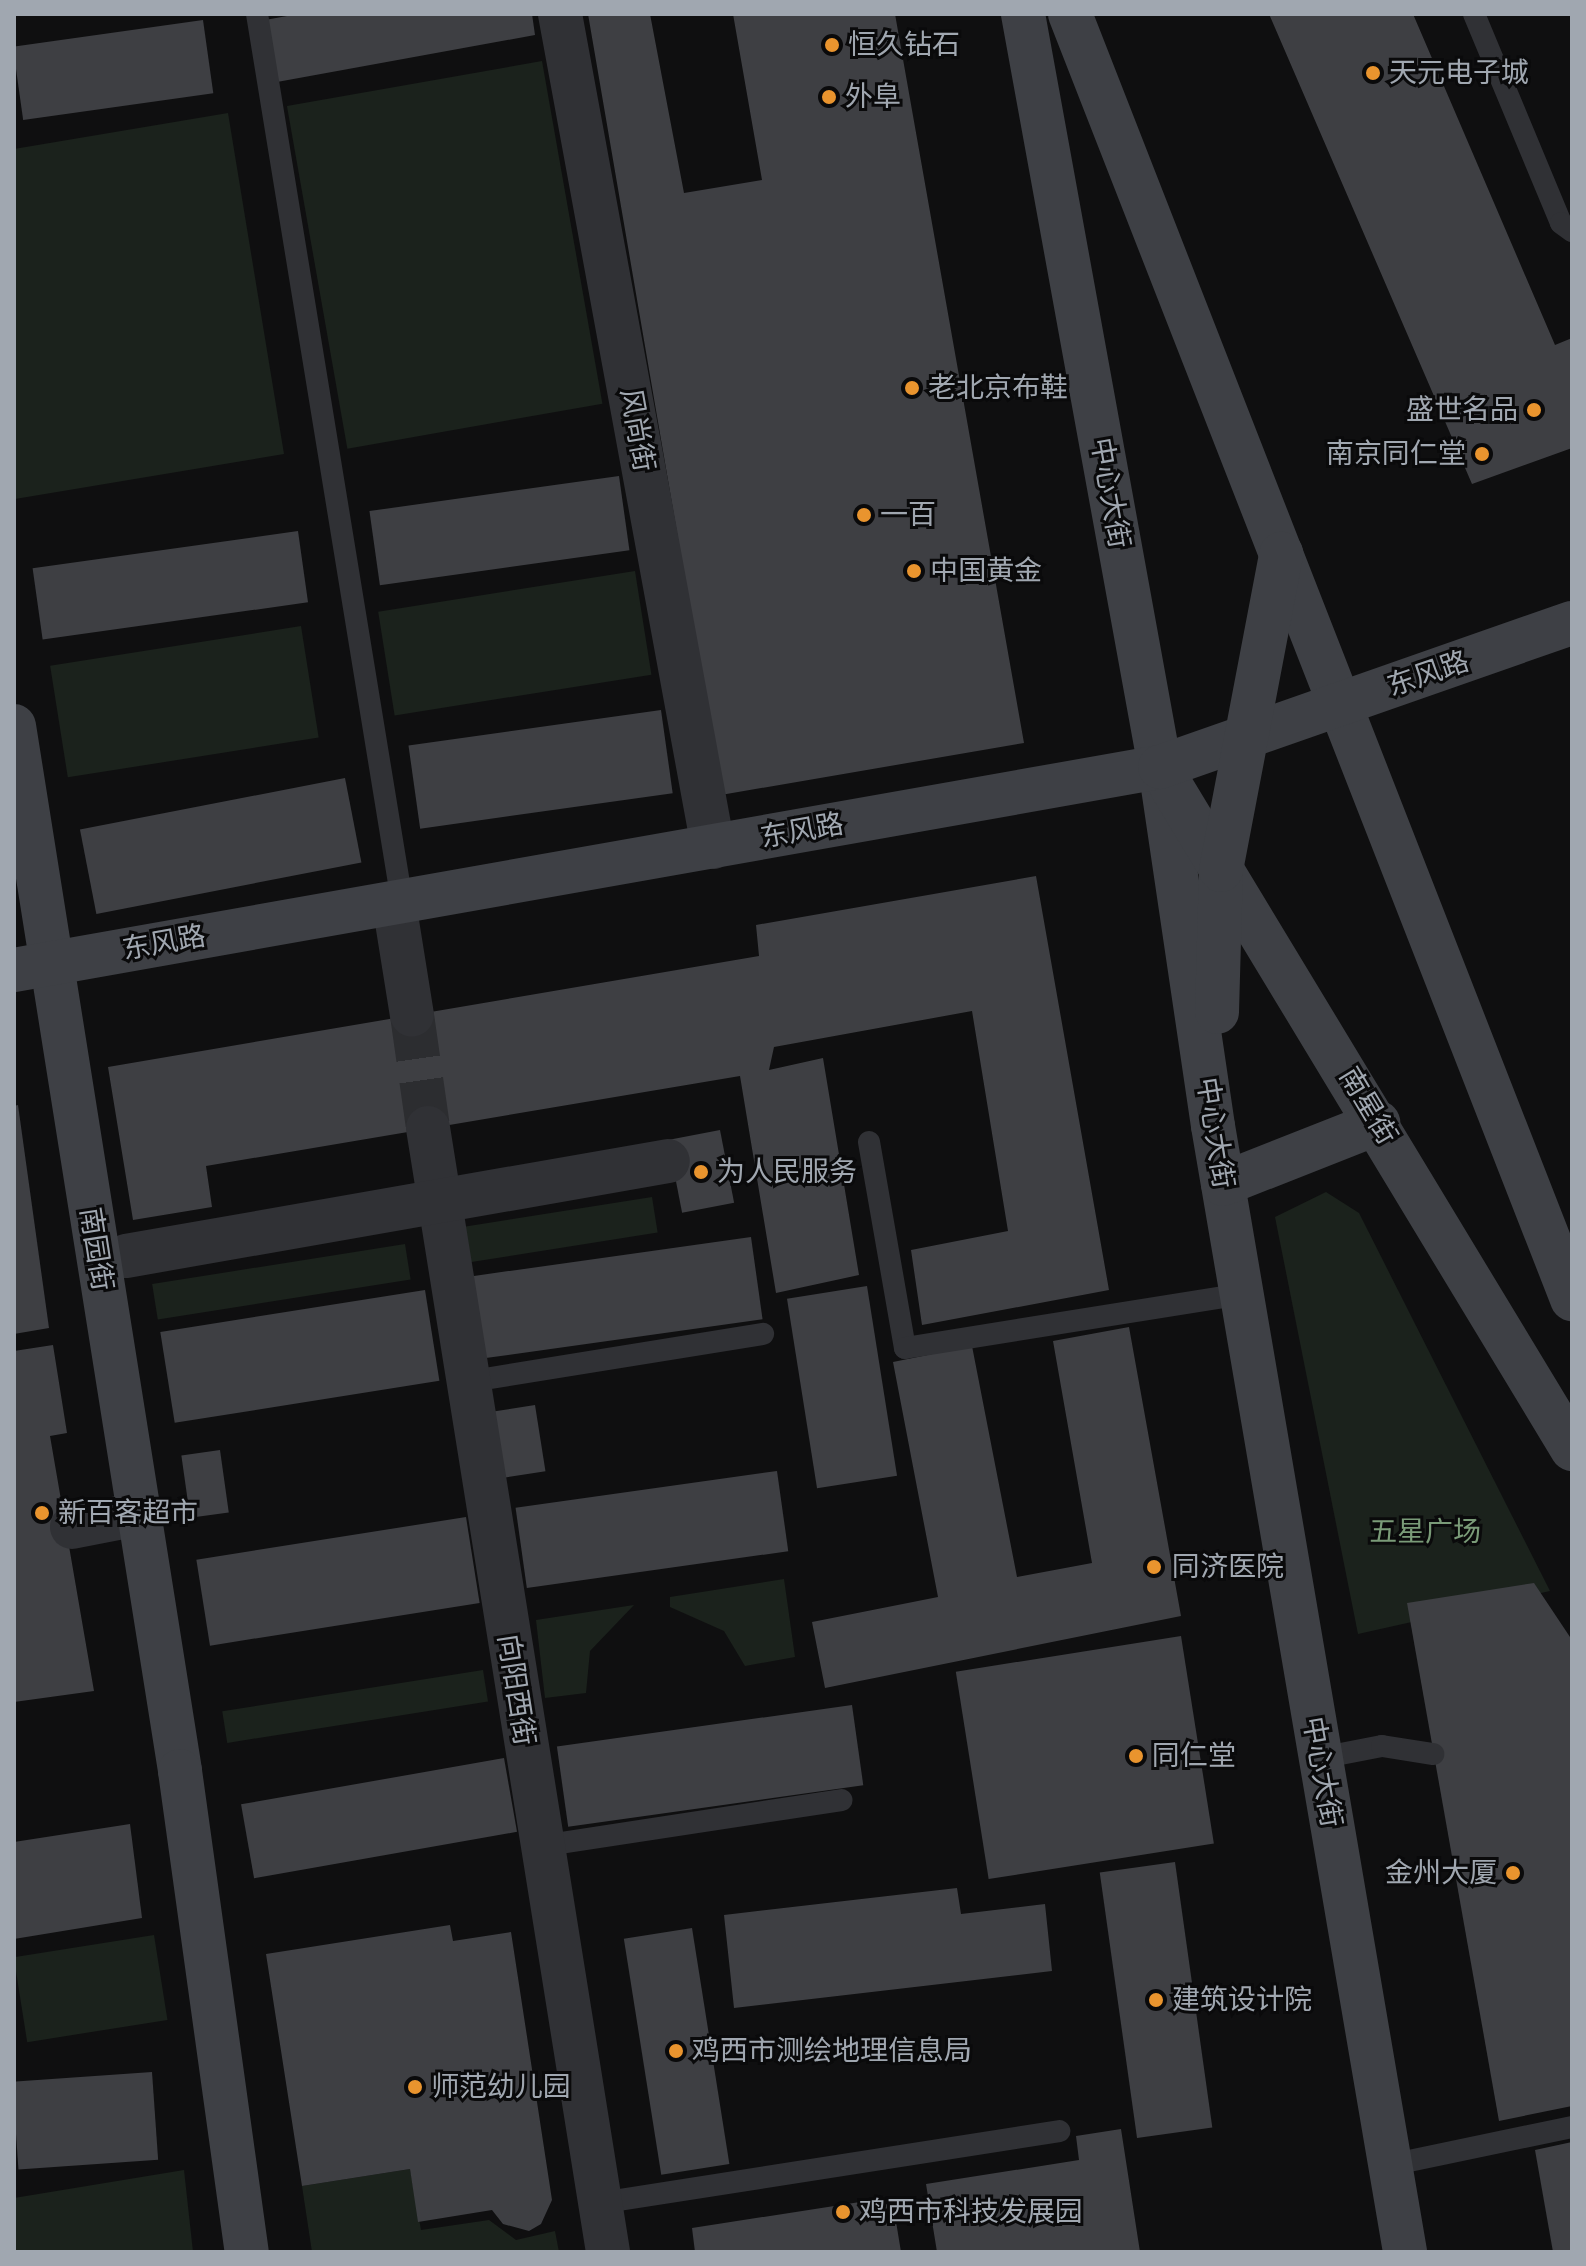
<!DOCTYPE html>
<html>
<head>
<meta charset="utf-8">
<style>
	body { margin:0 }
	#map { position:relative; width:1586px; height:2266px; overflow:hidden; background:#0f0f10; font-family:Raleway,"Noto Sans SC",sans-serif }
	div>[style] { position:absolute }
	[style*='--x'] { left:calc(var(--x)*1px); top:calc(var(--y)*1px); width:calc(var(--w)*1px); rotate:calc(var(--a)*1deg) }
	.green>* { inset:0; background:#1b221c; transform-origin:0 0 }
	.building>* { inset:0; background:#3e3f43; transform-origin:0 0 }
	.street-tunnel>* { height:44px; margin-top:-22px; transform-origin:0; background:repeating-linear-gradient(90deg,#2c2d30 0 44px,transparent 0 66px) }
	.lane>* { height:22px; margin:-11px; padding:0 11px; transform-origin:11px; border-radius:11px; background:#303135 }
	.street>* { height:44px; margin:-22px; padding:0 22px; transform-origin:22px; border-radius:22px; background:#303135 }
	.secondary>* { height:44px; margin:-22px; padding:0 22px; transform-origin:22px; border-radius:22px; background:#3e4045 }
	.dots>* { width:22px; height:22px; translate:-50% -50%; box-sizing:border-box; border:4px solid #0a0a0b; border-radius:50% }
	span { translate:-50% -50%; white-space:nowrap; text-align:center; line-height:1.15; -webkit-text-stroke:6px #0a0a0b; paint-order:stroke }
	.poi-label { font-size:28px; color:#a0a7b0 }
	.left { translate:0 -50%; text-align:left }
	.right { translate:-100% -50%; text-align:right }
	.street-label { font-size:28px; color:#a0a7b0 }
	.park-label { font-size:28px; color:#7a9b78 }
	.frame { position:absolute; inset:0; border:16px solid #a0a7b0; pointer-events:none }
</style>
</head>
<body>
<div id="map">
	<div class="green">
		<i style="left:542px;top:61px;width:348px;height:259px;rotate:80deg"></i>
		<i style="clip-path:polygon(228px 113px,284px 454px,15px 499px,14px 149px)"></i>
		<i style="left:635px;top:571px;width:105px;height:260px;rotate:81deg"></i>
		<i style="left:301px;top:626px;width:113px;height:254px;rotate:81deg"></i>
		<i style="clip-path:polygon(1326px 1192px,1359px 1213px,1550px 1591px,1358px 1634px,1275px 1217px)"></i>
		<i style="left:652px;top:1197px;width:36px;height:195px;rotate:81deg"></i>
		<i style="left:405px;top:1244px;width:36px;height:256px;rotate:81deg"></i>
		<i style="clip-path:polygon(784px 1579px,795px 1657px,745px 1666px,724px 1631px,670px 1607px,670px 1597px)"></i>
		<i style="clip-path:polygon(634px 1605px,590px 1651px,586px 1693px,545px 1698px,536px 1620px)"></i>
		<i style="left:483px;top:1670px;width:32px;height:264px;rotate:81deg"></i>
		<i style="left:154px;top:1935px;width:86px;height:142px;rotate:81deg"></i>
		<i style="clip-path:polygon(410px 2169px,421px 2230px,489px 2220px,516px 2240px,555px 2231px,559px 2252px,312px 2252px,302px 2186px)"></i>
		<i style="clip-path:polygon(184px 2170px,193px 2252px,14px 2252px,14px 2198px)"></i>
	</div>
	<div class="building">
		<i style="clip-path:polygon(298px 14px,532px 14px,535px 35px,277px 82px,265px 20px)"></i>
		<i style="clip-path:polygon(588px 14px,650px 14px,684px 193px,762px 180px,733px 14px,895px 14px,1024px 743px,715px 796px,703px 684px)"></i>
		<i style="clip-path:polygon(1269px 14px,1413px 14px,1555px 345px,1572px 338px,1572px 448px,1472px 484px)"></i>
		<i style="left:203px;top:20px;width:74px;height:192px;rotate:82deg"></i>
		<i style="left:619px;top:476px;width:75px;height:252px;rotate:82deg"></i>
		<i style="left:298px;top:531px;width:72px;height:268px;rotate:82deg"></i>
		<i style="left:661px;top:710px;width:84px;height:255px;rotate:82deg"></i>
		<i style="left:345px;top:778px;width:86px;height:270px;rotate:79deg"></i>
		<i style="clip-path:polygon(1036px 876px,1109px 1290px,922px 1325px,911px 1250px,1008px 1231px,972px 1011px,774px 1047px,769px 1070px,823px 1058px,859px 1275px,776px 1293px,740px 1076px,206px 1166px,212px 1207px,133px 1220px,108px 1067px,759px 956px,756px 925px)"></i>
		<i style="clip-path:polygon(18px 1105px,49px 1328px,14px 1334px,14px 1106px)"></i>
		<i style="left:720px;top:1130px;width:74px;height:53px;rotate:79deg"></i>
		<i style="left:751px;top:1237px;width:83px;height:285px;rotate:82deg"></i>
		<i style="left:867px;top:1286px;width:192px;height:81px;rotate:81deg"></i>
		<i style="left:425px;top:1290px;width:92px;height:268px;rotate:81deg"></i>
		<i style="clip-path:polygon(1129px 1327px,1181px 1616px,825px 1688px,812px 1622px,938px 1597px,893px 1362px,972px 1346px,1017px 1577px,1092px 1563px,1053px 1341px)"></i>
		<i style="clip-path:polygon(53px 1345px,67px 1433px,50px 1436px,94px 1691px,14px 1702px,14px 1351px)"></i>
		<i style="left:535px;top:1405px;width:67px;height:47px;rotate:81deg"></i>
		<i style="left:220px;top:1450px;width:63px;height:39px;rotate:82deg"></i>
		<i style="left:777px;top:1471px;width:81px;height:264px;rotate:82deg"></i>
		<i style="left:466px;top:1517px;width:87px;height:273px;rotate:81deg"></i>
		<i style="clip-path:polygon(1534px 1583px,1572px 1640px,1572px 2106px,1499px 2121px,1407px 1603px)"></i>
		<i style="left:1181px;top:1636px;width:210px;height:228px;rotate:81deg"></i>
		<i style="left:852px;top:1705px;width:81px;height:298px;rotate:82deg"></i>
		<i style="left:504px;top:1758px;width:75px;height:267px;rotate:80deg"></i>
		<i style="clip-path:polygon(130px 1824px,142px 1918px,14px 1939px,14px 1842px)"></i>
		<i style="left:1175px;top:1862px;width:268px;height:76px;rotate:82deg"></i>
		<i style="clip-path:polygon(957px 1888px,961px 1914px,1045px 1904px,1052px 1971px,734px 2008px,724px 1915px)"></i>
		<i style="clip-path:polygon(450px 1925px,453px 1941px,511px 1932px,552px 2200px,541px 2224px,529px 2231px,503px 2224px,492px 2210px,418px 2222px,410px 2169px,302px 2186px,266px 1954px)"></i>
		<i style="left:692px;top:1928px;width:239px;height:69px;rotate:81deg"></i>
		<i style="left:152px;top:2072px;width:88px;height:140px;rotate:86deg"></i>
		<i style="clip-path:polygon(1121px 2129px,1140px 2252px,937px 2252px,926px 2184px,1079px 2160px,1076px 2136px)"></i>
		<i style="clip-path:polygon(1572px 2142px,1572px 2252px,1553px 2252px,1535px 2150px)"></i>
		<i style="clip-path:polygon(892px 2197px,901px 2252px,695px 2252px,692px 2228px)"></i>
	</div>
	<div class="street-tunnel">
		<i style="--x:412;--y:1015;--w:114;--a:81.9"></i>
	</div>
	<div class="lane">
		<i style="--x:257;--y:14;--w:899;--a:80.72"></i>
		<i style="--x:1474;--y:14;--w:226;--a:67.4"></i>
		<i style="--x:1561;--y:223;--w:14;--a:36"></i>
		<i style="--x:869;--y:1142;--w:209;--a:80.1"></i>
		<i style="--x:905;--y:1348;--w:341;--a:-9.1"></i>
		<i style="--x:466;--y:1382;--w:301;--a:-9.2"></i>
		<i style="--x:1320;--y:1758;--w:63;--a:-11"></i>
		<i style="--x:1382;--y:1746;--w:52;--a:8.9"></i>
		<i style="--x:541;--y:1846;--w:304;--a:-8.7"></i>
		<i style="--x:1390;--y:2165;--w:186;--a:-11.8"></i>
		<i style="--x:600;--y:2203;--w:465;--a:-8.9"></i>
	</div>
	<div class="street">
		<i style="--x:560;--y:14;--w:847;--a:79.59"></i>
		<i style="--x:394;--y:903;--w:113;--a:80.9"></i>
		<i style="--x:428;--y:1128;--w:1138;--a:80.9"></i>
		<i style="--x:126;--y:1256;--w:550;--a:-9.94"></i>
		<i style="--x:72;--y:1527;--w:68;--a:-11"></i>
	</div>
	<div class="secondary">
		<i style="--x:1023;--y:14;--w:765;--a:79.69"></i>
		<i style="--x:1160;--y:767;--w:363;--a:81.6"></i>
		<i style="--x:1213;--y:1126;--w:1142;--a:80.32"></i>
		<i style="--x:1070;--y:14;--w:1380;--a:68.66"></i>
		<i style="--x:14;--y:726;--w:1058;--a:80.97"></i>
		<i style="--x:180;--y:1771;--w:486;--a:82.1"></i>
		<i style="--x:1171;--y:786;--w:775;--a:58.83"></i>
		<i style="--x:14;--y:970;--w:1164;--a:-10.05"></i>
		<i style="--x:1160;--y:767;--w:436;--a:-19.3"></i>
		<i style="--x:1217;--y:1012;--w:142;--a:-88.4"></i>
		<i style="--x:1221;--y:870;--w:322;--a:-79.2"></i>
		<i style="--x:1223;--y:1184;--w:167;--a:-21.5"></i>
	</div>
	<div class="dots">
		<i style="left:832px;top:45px;background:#e9942e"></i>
		<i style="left:1373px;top:73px;background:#e9942e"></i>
		<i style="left:829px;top:97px;background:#e9942e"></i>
		<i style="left:912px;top:388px;background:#e9942e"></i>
		<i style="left:1534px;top:410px;background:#e9942e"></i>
		<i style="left:1482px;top:454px;background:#e9942e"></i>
		<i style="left:864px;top:515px;background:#e9942e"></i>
		<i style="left:914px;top:571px;background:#e9942e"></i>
		<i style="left:701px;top:1172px;background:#e9942e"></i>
		<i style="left:42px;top:1513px;background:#e9942e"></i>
		<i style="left:1154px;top:1567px;background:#e9942e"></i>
		<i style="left:1136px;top:1756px;background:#e9942e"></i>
		<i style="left:1513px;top:1873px;background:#e9942e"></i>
		<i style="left:1156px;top:2000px;background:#e9942e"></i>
		<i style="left:676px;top:2051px;background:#e9942e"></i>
		<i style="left:415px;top:2087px;background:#e9942e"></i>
		<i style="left:843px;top:2212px;background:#e9942e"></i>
	</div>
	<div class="poi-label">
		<span class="left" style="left:848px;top:45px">恒久钻石</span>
		<span class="left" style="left:1389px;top:73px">天元电子城</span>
		<span class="left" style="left:845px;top:97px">外阜</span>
		<span class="left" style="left:928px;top:388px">老北京布鞋</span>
		<span class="right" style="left:1518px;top:410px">盛世名品</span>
		<span class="right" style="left:1466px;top:454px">南京同仁堂</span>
		<span class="left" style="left:880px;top:515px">一百</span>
		<span class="left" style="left:930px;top:571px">中国黄金</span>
		<span class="left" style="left:717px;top:1172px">为人民服务</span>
		<span class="left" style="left:58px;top:1513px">新百客超市</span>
		<span class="left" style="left:1172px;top:1567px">同济医院</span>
		<span class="left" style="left:1152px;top:1756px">同仁堂</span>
		<span class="right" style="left:1497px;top:1873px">金州大厦</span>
		<span class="left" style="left:1172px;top:2000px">建筑设计院</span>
		<span class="left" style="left:692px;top:2051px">鸡西市测绘地理信息局</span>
		<span class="left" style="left:431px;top:2087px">师范幼儿园</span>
		<span class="left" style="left:859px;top:2212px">鸡西市科技发展园</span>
	</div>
	<div class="street-label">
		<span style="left:637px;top:430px;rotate:80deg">风尚街</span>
		<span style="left:1110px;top:493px;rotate:80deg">中心大街</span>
		<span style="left:1428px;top:674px;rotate:-19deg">东风路</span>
		<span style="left:802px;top:831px;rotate:-10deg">东风路</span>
		<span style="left:164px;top:943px;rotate:-10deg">东风路</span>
		<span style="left:1368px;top:1106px;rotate:59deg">南星街</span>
		<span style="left:1215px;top:1133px;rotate:81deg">中心大街</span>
		<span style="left:96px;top:1249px;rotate:81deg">南园街</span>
		<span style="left:516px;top:1690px;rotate:81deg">向阳西街</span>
		<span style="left:1322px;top:1772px;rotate:80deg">中心大街</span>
	</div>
	<div class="park-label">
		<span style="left:1425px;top:1532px">五星广场</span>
	</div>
	<div class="frame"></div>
</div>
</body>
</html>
